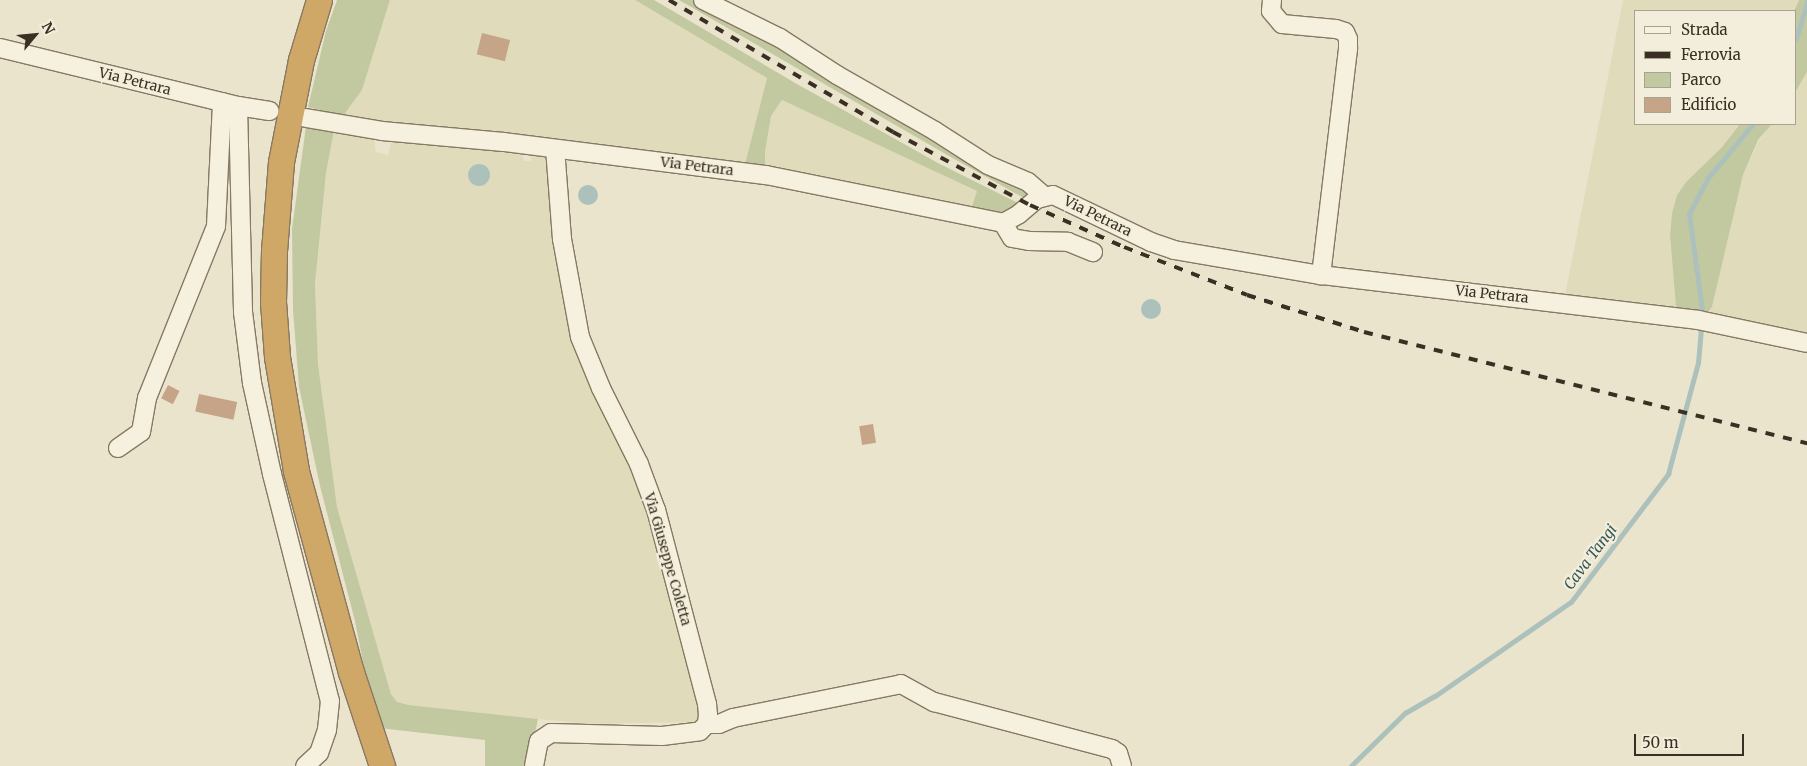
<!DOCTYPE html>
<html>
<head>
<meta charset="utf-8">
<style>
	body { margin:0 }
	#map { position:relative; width:1807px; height:766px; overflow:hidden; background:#ebe4cd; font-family:Merriweather,serif }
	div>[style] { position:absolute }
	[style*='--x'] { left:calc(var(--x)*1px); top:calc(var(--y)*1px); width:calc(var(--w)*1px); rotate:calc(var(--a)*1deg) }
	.farmland>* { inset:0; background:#e0dcbb }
	.green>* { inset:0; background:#c2c9a1 }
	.water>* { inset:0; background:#acc1bc }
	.round { border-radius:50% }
	.stream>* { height:4.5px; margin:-2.25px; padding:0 2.25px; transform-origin:2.25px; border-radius:2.25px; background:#acc1bc }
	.building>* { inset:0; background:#c5a487; transform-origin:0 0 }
	.roads { filter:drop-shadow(1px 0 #877862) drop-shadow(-1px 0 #877862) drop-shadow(0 1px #877862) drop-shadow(0 -1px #877862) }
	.minor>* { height:18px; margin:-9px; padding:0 9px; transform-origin:9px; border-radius:9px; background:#f6f1df }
	.highway>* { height:25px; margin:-12.5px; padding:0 12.5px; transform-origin:12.5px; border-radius:12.5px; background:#cfa868 }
	.rail>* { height:4px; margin-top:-2px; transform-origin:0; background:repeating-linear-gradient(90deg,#392f23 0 9px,transparent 0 18px) }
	span { translate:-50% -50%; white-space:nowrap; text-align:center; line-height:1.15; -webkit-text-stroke:4.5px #f3eedb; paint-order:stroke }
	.street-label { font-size:14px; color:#392f23 }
	.water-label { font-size:15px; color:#345757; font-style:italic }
	.legend { position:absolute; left:1634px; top:10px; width:162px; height:115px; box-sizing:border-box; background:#f3eedb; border:1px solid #a9a291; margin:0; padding:6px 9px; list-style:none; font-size:15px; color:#392f23 }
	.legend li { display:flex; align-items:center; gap:10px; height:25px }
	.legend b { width:25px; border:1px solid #a9a291 }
	.north { position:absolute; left:10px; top:10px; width:50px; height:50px; -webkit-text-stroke:4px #f3eedb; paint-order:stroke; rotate:62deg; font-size:14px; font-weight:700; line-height:20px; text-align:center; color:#392f23 }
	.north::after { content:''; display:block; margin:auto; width:18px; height:22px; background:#392f23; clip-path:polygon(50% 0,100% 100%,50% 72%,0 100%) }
	.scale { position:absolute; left:1634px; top:734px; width:110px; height:22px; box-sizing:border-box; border:2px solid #392f23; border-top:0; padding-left:6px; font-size:15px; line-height:18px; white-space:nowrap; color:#392f23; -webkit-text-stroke:4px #f3eedb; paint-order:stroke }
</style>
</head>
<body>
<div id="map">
	<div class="farmland">
		<i style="clip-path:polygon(390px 0,635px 0,767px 78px,745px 164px,343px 116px,362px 90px)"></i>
		<i style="clip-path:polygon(1623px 0,1799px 0,1794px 11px,1636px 11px,1636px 124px,1740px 124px,1722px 147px,1686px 182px,1677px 195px,1672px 213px,1670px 235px,1676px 308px,1565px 295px)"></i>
		<i style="clip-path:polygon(1807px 72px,1807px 336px,1707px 313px,1712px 307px,1743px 175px,1759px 140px,1772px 124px,1796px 124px,1796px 91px)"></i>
		<i style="clip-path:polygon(782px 100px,977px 191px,971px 209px,765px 166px,765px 152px,771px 116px)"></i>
		<i style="clip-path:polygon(334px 131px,374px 137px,376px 152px,388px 155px,392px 138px,460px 148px,521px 151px,524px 161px,531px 161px,532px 153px,549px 158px,590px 377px,588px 382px,646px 495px,702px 717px,697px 722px,591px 724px,538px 719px,409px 705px,397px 702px,391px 694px,337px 507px,318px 364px,315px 284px,326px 173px)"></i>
	</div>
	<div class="green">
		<i style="clip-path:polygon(337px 0,390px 0,362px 90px,343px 116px,308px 107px,326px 31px)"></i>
		<i style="clip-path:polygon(635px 0,654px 0,797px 84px,938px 163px,1024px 206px,1019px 209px,996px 215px,971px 209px,977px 191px,782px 100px,771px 116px,765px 152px,765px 166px,745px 164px,767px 78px)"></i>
		<i style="clip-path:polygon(679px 0,696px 0,1031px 189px,1030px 195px,1024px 198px,949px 156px)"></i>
		<i style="clip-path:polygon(1799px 0,1807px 0,1807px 72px,1796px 91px,1794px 11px)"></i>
		<i style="clip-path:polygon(1740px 124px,1772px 124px,1758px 140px,1743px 175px,1712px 307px,1707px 313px,1676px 308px,1670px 235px,1672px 213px,1677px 195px,1686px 182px,1722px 147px)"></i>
		<i style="clip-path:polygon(306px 126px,334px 131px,326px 173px,315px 284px,318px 364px,337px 507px,391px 694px,397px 702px,409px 705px,538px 719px,528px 766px,485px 766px,485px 740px,379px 728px,369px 693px,355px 621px,320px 486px,299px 387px,293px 310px,292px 229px)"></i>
	</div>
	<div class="water">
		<i class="round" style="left:468px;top:164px;width:22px;height:22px"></i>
		<i class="round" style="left:578px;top:185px;width:20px;height:20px"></i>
		<i class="round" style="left:1141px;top:299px;width:20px;height:20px"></i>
	</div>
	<div class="stream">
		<i style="--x:1796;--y:39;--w:39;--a:-73"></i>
		<i style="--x:1702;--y:310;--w:97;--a:-97.7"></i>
		<i style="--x:1689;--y:214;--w:41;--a:-62.2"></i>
		<i style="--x:1708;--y:178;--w:70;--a:-50.2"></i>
		<i style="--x:1351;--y:766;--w:76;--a:-44.5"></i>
		<i style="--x:1405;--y:713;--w:34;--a:-30"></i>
		<i style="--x:1435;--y:696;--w:165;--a:-34.7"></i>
		<i style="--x:1571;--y:602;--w:161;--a:-52.8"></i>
		<i style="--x:1668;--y:474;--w:115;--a:-74.9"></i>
		<i style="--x:1698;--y:363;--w:34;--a:-85"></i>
	</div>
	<div class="building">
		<i style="left:482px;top:33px;width:29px;height:22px;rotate:14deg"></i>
		<i style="left:168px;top:385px;width:13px;height:15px;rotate:27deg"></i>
		<i style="left:199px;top:394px;width:39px;height:18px;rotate:12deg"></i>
		<i style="left:873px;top:424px;width:19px;height:14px;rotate:81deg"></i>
	</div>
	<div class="roads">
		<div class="minor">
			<i style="--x:703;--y:0;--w:86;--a:26.3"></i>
			<i style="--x:780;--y:38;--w:68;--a:33"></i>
			<i style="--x:837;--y:75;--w:113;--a:29.7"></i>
			<i style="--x:935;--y:131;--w:63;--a:32.7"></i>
			<i style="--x:988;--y:165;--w:43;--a:23"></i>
			<i style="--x:1028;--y:182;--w:21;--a:41"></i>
			<i style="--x:1272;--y:0;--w:11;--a:95"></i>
			<i style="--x:1271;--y:11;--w:17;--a:50"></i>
			<i style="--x:1282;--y:24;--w:54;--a:5.3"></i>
			<i style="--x:1336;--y:29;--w:9;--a:18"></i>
			<i style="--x:1345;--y:32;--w:8;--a:67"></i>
			<i style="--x:1348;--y:39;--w:10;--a:90"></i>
			<i style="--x:1348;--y:49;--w:228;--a:96.8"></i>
			<i style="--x:0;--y:48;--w:245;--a:13.7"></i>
			<i style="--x:238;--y:106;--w:32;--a:9"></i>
			<i style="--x:238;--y:106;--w:206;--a:88.6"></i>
			<i style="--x:243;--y:312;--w:72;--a:82.8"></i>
			<i style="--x:252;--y:383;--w:93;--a:77.6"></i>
			<i style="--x:272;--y:474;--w:234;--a:75.7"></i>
			<i style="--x:330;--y:701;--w:29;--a:96"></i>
			<i style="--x:327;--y:730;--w:24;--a:109"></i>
			<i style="--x:319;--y:753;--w:19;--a:137"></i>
			<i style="--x:306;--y:118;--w:77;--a:9.7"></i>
			<i style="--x:382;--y:131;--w:122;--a:5.2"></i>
			<i style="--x:504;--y:142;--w:264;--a:7.2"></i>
			<i style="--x:766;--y:175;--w:242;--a:11.4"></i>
			<i style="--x:1003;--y:223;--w:18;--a:-29"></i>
			<i style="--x:1019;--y:214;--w:23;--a:-40"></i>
			<i style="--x:1037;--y:199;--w:16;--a:-14"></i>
			<i style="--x:1053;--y:195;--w:109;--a:25.6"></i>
			<i style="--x:1151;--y:242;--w:24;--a:19"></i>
			<i style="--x:1174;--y:250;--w:149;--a:9.7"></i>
			<i style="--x:1321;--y:275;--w:380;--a:6.8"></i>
			<i style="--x:1698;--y:320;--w:111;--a:11.9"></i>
			<i style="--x:1003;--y:223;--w:17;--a:59"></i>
			<i style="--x:1012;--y:238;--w:17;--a:10"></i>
			<i style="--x:1029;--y:241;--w:39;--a:1"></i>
			<i style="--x:1068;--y:242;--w:27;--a:22"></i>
			<i style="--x:118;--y:448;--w:28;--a:-35"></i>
			<i style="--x:141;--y:432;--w:35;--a:-80"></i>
			<i style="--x:147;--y:398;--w:185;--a:-68.1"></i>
			<i style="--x:216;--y:226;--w:124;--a:-87.2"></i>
			<i style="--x:707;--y:724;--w:12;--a:0"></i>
			<i style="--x:719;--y:724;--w:15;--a:-23"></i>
			<i style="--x:733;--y:718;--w:171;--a:-11.4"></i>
			<i style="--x:901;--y:684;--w:38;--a:29"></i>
			<i style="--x:934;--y:702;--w:184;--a:14.8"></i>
			<i style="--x:1112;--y:749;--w:7;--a:34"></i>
			<i style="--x:1118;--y:753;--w:14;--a:73"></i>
			<i style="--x:534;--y:766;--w:25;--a:-79"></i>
			<i style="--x:539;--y:741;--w:14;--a:-34"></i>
			<i style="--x:551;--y:733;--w:111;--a:1.5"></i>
			<i style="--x:662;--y:736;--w:38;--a:-7"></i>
			<i style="--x:700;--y:731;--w:10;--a:-45"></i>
			<i style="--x:707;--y:724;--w:9;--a:-84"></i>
			<i style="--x:708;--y:715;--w:11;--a:-95"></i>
			<i style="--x:707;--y:704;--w:201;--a:-104.7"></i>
			<i style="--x:656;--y:510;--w:49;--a:-110.3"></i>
			<i style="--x:639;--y:464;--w:85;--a:-116.6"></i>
			<i style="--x:601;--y:388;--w:55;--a:-112.4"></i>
			<i style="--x:580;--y:337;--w:100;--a:-100.4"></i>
			<i style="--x:562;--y:239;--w:90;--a:-94.4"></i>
		</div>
		<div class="highway">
			<i style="--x:319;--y:0;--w:63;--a:106.7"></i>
			<i style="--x:301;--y:60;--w:104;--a:101.1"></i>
			<i style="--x:281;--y:162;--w:88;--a:94.5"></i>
			<i style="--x:274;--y:250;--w:52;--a:91.1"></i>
			<i style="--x:273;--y:302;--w:55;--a:85.8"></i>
			<i style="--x:277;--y:357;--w:116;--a:80.5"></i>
			<i style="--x:296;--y:471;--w:208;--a:74.7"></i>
			<i style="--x:351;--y:672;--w:99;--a:71.7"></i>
		</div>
	</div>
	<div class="rail">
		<i style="--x:669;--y:0;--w:260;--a:30.5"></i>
		<i style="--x:893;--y:132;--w:155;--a:28.1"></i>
		<i style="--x:1030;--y:205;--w:103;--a:24.1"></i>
		<i style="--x:1124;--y:247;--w:132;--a:21.3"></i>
		<i style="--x:1247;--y:295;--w:123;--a:17.5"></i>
		<i style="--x:1364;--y:332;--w:457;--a:14.1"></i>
	</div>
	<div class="street-label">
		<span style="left:135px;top:81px;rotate:14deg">Via Petrara</span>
		<span style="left:697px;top:166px;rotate:7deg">Via Petrara</span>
		<span style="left:1098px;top:216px;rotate:26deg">Via Petrara</span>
		<span style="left:1492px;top:294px;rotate:6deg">Via Petrara</span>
		<span style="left:668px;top:559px;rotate:74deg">Via Giuseppe Coletta</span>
	</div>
	<div class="water-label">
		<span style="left:1590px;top:557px;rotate:-53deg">Cava Tangi</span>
	</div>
	<ul class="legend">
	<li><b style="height:6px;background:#f6f1df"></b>Strada</li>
	<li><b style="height:6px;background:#392f23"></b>Ferrovia</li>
	<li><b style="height:14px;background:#c2c9a1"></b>Parco</li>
	<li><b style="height:14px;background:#c5a487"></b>Edificio</li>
	</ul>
	<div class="north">N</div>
	<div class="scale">50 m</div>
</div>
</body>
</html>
